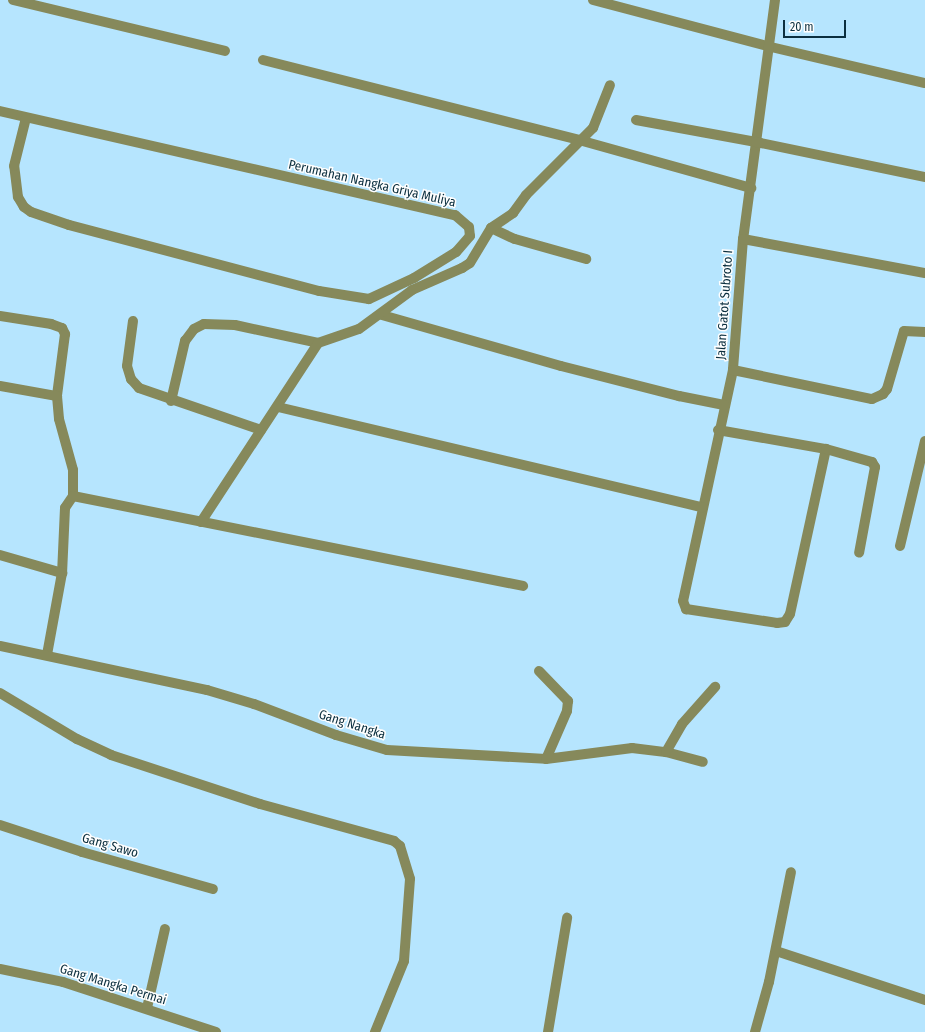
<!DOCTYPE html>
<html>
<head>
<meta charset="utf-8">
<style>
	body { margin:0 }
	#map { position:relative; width:925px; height:1032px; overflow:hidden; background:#b6e5fe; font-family:"Fira Sans Condensed",sans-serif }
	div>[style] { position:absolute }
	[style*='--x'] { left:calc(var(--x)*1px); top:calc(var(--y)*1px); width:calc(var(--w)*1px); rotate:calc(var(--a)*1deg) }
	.minor>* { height:10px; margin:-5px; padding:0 5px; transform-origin:5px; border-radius:5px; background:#86895b }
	span { translate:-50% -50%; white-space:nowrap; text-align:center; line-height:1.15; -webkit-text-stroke:3px #fefefe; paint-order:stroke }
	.street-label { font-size:13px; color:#0b2f3f }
	.scale { position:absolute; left:783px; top:20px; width:63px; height:18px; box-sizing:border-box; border:2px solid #0b2f3f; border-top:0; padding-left:5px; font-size:12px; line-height:14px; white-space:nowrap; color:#0b2f3f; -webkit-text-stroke:3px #fefefe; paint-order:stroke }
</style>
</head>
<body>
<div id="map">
	<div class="minor">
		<i style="--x:13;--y:0;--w:218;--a:13.5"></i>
		<i style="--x:593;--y:0;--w:184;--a:14.8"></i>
		<i style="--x:771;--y:47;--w:158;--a:13.2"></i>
		<i style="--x:775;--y:0;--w:241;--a:97.6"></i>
		<i style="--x:743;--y:239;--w:131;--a:94.4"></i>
		<i style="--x:733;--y:370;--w:236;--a:102.2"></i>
		<i style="--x:683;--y:601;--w:9;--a:69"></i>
		<i style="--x:686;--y:609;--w:92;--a:8.7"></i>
		<i style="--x:777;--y:623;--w:8;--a:-7"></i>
		<i style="--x:785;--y:622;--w:9;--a:-58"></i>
		<i style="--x:790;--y:614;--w:169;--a:-77.7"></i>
		<i style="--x:263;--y:60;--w:326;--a:14.2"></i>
		<i style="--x:579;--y:140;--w:179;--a:15.6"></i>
		<i style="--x:0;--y:111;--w:467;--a:12.9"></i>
		<i style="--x:455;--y:215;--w:18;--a:41"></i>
		<i style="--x:469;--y:227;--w:9;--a:84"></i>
		<i style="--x:470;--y:236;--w:21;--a:131"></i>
		<i style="--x:456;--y:252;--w:49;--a:148.2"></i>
		<i style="--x:414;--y:278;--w:50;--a:155"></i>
		<i style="--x:369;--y:299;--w:51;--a:-170.9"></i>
		<i style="--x:319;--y:291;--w:259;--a:-165.2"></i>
		<i style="--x:69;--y:225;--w:40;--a:-161.1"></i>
		<i style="--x:31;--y:212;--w:9;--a:-144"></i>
		<i style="--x:24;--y:207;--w:12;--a:-121"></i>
		<i style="--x:18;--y:197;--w:31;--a:-97"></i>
		<i style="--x:14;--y:166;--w:49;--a:-76"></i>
		<i style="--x:636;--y:120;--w:122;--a:10.4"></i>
		<i style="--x:756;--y:142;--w:173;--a:11.7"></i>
		<i style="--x:491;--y:228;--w:26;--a:25"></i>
		<i style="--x:515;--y:239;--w:74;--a:15.7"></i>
		<i style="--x:743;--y:239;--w:185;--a:10.6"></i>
		<i style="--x:382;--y:315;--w:186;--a:15.9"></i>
		<i style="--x:561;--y:366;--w:122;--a:14.3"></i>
		<i style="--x:679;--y:396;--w:46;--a:11.3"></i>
		<i style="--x:0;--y:316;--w:52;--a:8.9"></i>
		<i style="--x:51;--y:324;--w:12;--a:20"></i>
		<i style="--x:62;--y:328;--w:7;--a:63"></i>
		<i style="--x:65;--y:334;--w:63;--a:97.4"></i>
		<i style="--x:57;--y:396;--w:23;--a:85"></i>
		<i style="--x:59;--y:419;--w:53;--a:74.6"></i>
		<i style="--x:73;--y:470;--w:26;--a:90"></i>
		<i style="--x:73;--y:496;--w:14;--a:124"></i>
		<i style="--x:65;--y:508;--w:65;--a:92.6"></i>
		<i style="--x:62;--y:573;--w:83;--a:100.4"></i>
		<i style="--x:133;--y:321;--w:45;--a:97.6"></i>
		<i style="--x:127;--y:366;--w:14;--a:73"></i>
		<i style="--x:131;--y:379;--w:12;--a:48"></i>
		<i style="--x:139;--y:388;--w:129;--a:19"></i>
		<i style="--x:733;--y:370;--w:142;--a:11.8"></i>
		<i style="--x:872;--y:399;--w:12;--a:-24"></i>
		<i style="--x:883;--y:394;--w:6;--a:-51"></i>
		<i style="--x:887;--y:389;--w:60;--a:-73.7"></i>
		<i style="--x:904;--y:331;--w:21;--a:3"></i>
		<i style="--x:0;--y:386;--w:58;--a:10"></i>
		<i style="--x:171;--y:401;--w:62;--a:-76.9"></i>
		<i style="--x:185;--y:341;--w:15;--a:-53"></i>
		<i style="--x:194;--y:329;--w:11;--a:-27"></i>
		<i style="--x:204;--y:324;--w:31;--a:2"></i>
		<i style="--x:235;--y:325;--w:85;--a:12.2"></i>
		<i style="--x:318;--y:343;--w:43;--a:-18.9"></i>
		<i style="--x:359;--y:329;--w:66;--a:-36.3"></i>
		<i style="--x:412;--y:290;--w:55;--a:-23.7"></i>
		<i style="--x:462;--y:268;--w:9;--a:-32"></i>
		<i style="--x:470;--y:263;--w:41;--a:-59"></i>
		<i style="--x:491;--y:228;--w:27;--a:-34"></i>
		<i style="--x:513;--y:213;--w:22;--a:-54"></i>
		<i style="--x:526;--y:195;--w:95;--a:-45"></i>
		<i style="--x:593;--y:128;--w:46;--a:-68.4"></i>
		<i style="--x:278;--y:407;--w:436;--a:13.3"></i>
		<i style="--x:718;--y:430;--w:110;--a:10"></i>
		<i style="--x:826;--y:449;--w:48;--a:15.8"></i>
		<i style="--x:872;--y:462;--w:6;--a:59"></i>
		<i style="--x:875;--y:467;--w:87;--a:100.5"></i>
		<i style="--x:73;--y:496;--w:459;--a:11.3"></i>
		<i style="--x:201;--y:522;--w:214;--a:-56.8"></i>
		<i style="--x:900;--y:546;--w:108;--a:-76.6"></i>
		<i style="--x:0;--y:555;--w:65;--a:16.2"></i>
		<i style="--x:0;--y:646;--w:212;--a:12"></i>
		<i style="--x:207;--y:690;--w:49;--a:16.6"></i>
		<i style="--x:254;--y:704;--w:88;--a:20.7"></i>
		<i style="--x:336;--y:735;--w:53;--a:16.4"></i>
		<i style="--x:387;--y:750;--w:159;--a:3.2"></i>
		<i style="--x:546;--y:759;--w:87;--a:-7.3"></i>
		<i style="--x:632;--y:748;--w:34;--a:7"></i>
		<i style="--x:666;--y:752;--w:38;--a:15"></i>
		<i style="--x:539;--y:671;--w:42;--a:46"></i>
		<i style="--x:568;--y:701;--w:10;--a:96"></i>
		<i style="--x:567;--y:711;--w:52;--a:113.6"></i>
		<i style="--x:0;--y:693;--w:90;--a:30.9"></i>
		<i style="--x:77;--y:739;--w:38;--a:25"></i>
		<i style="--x:111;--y:755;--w:157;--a:18.2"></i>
		<i style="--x:260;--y:804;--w:139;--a:15.4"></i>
		<i style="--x:394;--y:841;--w:8;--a:40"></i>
		<i style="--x:400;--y:846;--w:34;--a:73"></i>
		<i style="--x:410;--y:879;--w:82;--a:94.2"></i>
		<i style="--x:404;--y:961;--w:77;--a:112.2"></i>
		<i style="--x:666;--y:752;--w:32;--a:-60"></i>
		<i style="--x:682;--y:724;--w:50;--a:-48.3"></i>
		<i style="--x:0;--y:825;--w:86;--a:18.2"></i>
		<i style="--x:82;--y:852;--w:136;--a:15.8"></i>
		<i style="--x:776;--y:951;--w:157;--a:18.2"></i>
		<i style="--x:0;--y:969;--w:64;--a:11.7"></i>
		<i style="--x:63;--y:982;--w:161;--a:18.1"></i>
		<i style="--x:147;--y:1008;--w:81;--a:-77.2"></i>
		<i style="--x:548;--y:1032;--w:116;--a:-80.5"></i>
		<i style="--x:755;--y:1032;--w:52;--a:-74.4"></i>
		<i style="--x:769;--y:982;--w:112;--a:-78.7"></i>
	</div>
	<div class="street-label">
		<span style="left:372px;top:184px;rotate:13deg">Perumahan Nangka Griya Muliya</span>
		<span style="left:725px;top:305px;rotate:-86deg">Jalan Gatot Subroto I</span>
		<span style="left:352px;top:725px;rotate:18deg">Gang Nangka</span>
		<span style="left:110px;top:846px;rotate:16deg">Gang Sawo</span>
		<span style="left:113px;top:985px;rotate:17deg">Gang Mangka Permai</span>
	</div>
	<div class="scale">20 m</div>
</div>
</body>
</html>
